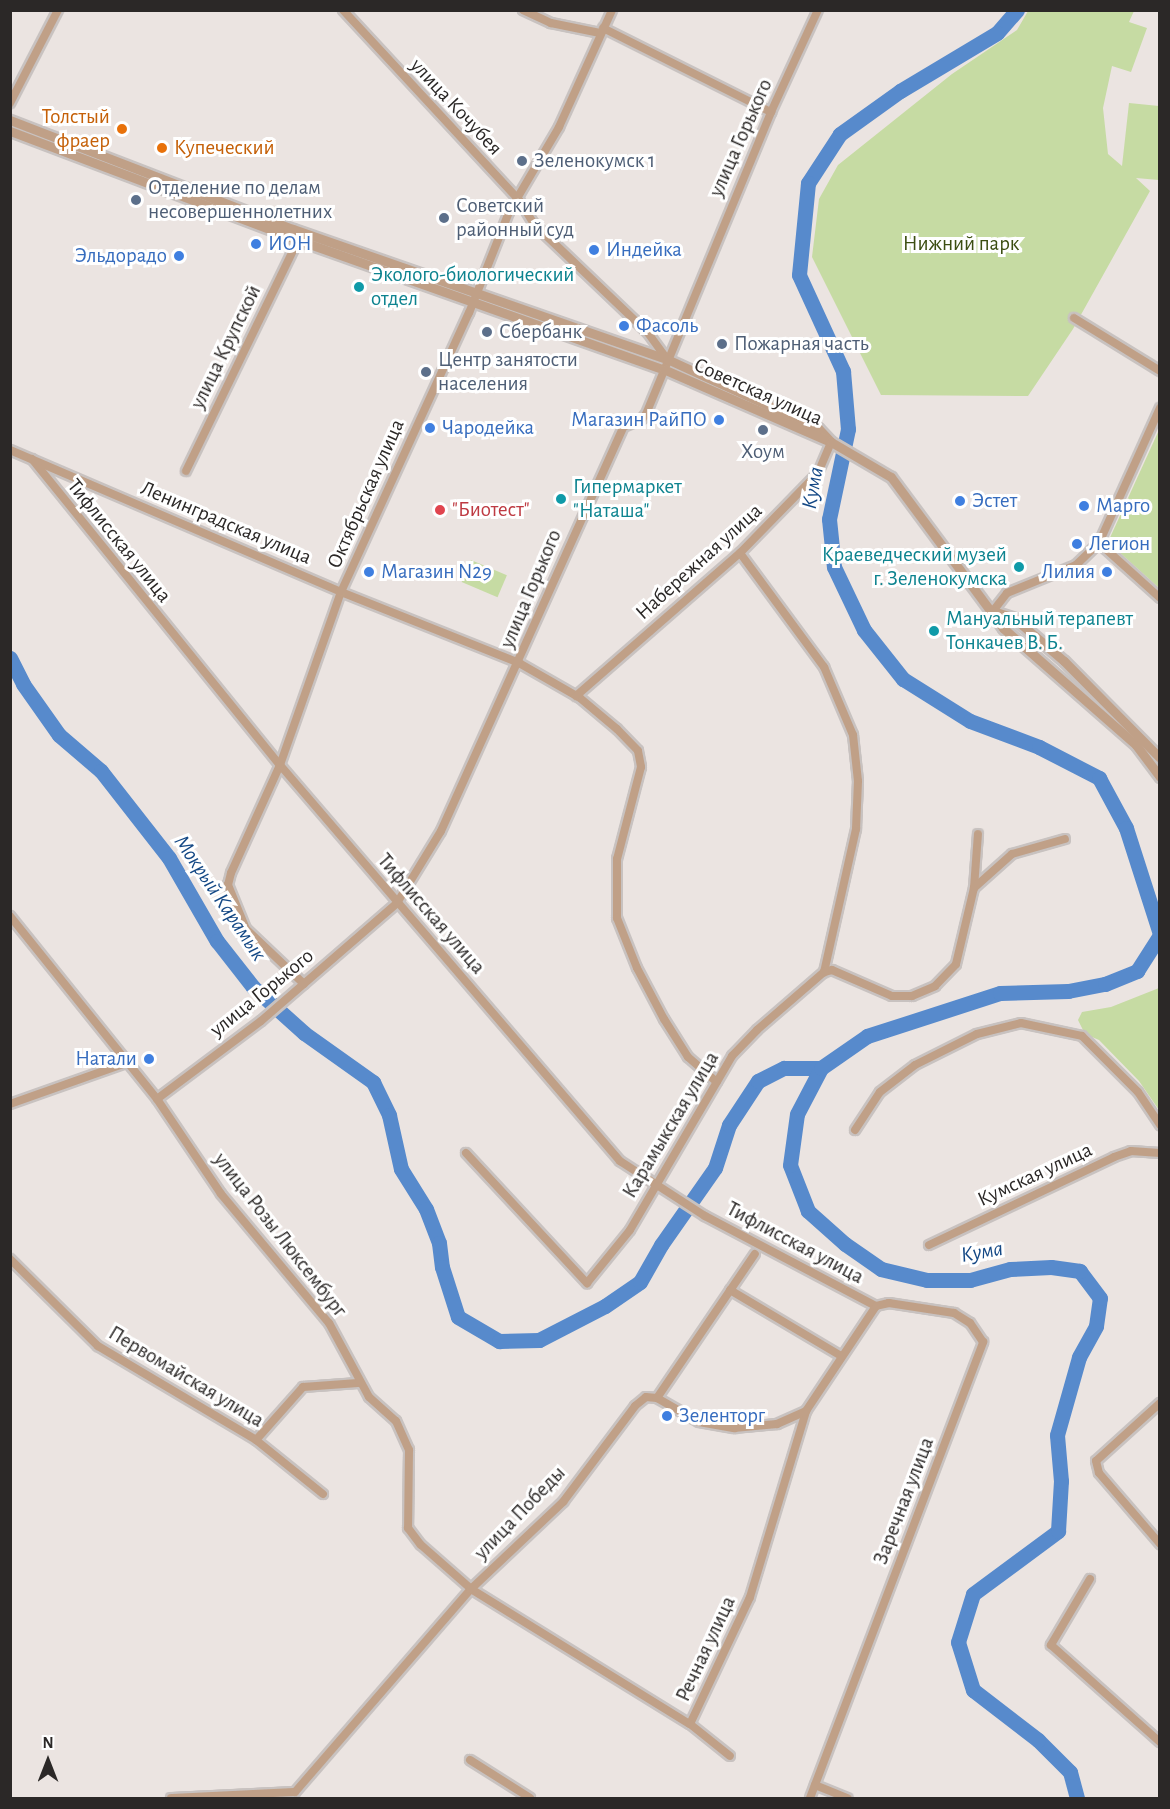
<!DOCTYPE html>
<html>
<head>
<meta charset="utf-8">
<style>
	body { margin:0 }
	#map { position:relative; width:1170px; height:1809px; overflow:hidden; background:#ebe4e1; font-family:"Alegreya Sans",sans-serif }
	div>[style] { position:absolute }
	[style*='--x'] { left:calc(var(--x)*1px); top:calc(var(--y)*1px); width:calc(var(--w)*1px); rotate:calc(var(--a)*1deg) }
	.green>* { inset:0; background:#c6dba3; transform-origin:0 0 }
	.river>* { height:15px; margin:-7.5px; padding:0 7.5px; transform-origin:7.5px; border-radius:7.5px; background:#578acc }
	.roads { filter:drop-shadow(2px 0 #c8c2c0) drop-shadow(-2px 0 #c8c2c0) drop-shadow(0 2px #c8c2c0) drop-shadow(0 -2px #c8c2c0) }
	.minor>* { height:8px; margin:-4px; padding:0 4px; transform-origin:4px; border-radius:4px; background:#c0a087 }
	.tertiary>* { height:9px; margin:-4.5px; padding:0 4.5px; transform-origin:4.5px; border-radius:4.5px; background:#c0a087 }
	.dots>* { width:16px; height:16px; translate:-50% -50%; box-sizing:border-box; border:3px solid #fff; border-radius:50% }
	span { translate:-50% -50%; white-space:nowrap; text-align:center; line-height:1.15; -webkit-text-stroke:6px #fff; paint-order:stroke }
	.street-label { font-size:21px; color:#2b2827 }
	.food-label { font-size:21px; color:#c56008 }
	.right { translate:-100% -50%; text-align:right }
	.left { translate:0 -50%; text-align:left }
	.service-label { font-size:21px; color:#4e5e75 }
	.shop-label { font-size:21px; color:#366cbe }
	.park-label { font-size:21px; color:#3c4e12 }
	.culture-label { font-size:21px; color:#0d838f }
	.health-label { font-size:21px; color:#be3a42 }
	.water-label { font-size:22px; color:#144885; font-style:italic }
	.frame { position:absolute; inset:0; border:12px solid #2b2827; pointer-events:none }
	.north { position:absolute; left:18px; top:1731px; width:60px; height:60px; -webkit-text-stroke:4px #fff; paint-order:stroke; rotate:0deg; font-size:16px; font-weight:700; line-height:24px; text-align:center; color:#2b2827 }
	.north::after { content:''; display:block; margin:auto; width:21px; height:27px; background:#2b2827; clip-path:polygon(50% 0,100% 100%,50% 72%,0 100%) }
</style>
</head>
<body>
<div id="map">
	<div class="green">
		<i style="clip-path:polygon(1028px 11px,1134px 11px,1129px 22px,1147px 28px,1131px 72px,1112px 66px,1103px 108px,1108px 154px,1122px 166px,1129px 103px,1159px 106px,1159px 180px,1136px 178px,1150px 191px,1073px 329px,1028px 396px,881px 395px,812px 257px,819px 199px,838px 165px,952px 74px,1017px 30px)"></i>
		<i style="clip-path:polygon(1159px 430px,1160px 588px,1159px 588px,1108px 542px)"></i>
		<i style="left:471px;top:560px;width:39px;height:24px;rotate:23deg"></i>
		<i style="clip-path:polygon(1159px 988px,1159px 1110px,1139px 1081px,1099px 1040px,1085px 1034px,1078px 1020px,1082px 1012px,1111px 1007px)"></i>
	</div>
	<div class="river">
		<i style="--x:1017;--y:10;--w:30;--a:131"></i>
		<i style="--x:997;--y:33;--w:113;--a:149.1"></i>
		<i style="--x:900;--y:91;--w:74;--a:144.4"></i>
		<i style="--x:840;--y:134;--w:59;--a:123.1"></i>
		<i style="--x:808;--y:183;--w:92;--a:95.6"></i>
		<i style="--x:799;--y:275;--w:106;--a:65.4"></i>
		<i style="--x:843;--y:371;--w:58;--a:85.1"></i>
		<i style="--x:848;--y:429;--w:92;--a:101.9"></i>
		<i style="--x:829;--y:519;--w:48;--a:84.1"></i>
		<i style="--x:834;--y:567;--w:70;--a:64.5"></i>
		<i style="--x:864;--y:630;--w:63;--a:51.5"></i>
		<i style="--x:903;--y:679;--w:79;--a:32.1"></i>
		<i style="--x:970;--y:721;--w:74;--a:20.6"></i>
		<i style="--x:1039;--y:747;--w:68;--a:27.3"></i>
		<i style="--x:1099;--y:778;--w:57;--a:61.6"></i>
		<i style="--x:1126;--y:828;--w:111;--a:72.2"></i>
		<i style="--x:10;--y:658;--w:29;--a:63"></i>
		<i style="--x:23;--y:684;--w:62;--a:54.8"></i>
		<i style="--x:59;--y:735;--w:55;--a:40.6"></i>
		<i style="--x:101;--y:771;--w:110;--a:52"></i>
		<i style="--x:169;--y:858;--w:96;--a:60"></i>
		<i style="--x:217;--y:941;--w:58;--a:52"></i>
		<i style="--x:253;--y:987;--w:69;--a:42"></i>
		<i style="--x:304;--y:1033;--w:85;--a:35.4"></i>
		<i style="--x:373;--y:1082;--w:37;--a:64"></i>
		<i style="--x:389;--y:1115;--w:55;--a:77.5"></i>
		<i style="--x:401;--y:1169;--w:47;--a:58"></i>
		<i style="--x:426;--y:1209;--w:36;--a:69"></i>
		<i style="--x:439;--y:1243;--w:24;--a:83"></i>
		<i style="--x:442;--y:1267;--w:52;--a:72.3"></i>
		<i style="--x:458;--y:1317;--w:48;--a:30.3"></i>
		<i style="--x:499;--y:1341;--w:40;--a:-1.4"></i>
		<i style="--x:539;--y:1340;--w:74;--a:-27.3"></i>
		<i style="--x:605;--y:1306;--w:42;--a:-34.4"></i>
		<i style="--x:640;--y:1282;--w:43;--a:-60.4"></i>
		<i style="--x:661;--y:1245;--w:94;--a:-55"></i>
		<i style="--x:715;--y:1168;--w:45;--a:-72"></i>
		<i style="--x:729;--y:1125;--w:53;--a:-56.6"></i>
		<i style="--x:758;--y:1081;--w:29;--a:-27"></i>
		<i style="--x:784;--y:1068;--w:37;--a:0"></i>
		<i style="--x:1077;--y:1798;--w:27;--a:-105"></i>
		<i style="--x:1070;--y:1772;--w:45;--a:-135"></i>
		<i style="--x:1038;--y:1740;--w:82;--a:-142.4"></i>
		<i style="--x:973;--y:1690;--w:50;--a:-107.4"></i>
		<i style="--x:958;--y:1642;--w:50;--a:-72.6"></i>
		<i style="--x:973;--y:1594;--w:106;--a:-36.5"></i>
		<i style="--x:1058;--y:1531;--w:50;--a:-86.6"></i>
		<i style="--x:1061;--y:1481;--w:46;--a:-95"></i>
		<i style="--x:1057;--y:1435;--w:81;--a:-74.2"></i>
		<i style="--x:1079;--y:1357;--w:35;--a:-61"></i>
		<i style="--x:1096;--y:1326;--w:28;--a:-82"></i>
		<i style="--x:1100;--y:1298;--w:34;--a:-127"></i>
		<i style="--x:1080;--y:1271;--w:29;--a:-172"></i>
		<i style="--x:1051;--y:1267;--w:41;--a:177.2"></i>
		<i style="--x:1010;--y:1269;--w:41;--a:164.6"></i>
		<i style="--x:970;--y:1280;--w:43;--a:180"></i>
		<i style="--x:927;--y:1280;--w:47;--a:-166.6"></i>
		<i style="--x:881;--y:1269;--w:44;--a:-145.2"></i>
		<i style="--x:845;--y:1244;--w:50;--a:-138.3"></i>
		<i style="--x:808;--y:1211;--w:49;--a:-111.4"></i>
		<i style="--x:790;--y:1165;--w:51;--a:-82.2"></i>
		<i style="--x:797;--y:1114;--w:52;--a:-62.4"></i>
		<i style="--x:821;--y:1068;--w:56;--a:-34.8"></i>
		<i style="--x:867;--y:1036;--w:140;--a:-17.9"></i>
		<i style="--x:1000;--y:993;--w:68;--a:-1.7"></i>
		<i style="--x:1068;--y:991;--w:38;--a:-11"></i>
		<i style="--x:1105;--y:984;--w:35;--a:-22"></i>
		<i style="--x:1137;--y:971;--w:43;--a:-57.4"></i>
	</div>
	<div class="roads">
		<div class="minor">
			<i style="--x:343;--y:10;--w:259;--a:47.2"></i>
			<i style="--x:519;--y:200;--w:28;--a:58"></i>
			<i style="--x:534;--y:224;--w:158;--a:43.7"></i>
			<i style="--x:648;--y:333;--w:32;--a:54"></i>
			<i style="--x:523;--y:10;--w:31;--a:25"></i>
			<i style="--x:551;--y:23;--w:50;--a:11.5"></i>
			<i style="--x:603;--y:28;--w:188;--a:26.6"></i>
			<i style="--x:10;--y:103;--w:105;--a:-62.7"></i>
			<i style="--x:1074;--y:318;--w:101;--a:31.6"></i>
			<i style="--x:10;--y:450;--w:360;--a:23.2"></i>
			<i style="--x:341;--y:592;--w:192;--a:21.7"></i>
			<i style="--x:519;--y:663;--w:70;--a:29.8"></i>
			<i style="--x:580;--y:698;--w:48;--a:40"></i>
			<i style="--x:617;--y:729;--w:30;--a:46"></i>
			<i style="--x:638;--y:751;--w:16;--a:79"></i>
			<i style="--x:641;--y:767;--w:95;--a:104.6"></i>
			<i style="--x:617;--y:859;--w:59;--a:90"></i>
			<i style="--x:617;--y:918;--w:54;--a:68.2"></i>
			<i style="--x:637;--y:968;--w:58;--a:62.1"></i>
			<i style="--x:664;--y:1019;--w:45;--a:57.7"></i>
			<i style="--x:688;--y:1057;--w:38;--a:41"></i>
			<i style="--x:32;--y:459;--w:394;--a:51"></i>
			<i style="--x:280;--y:765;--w:522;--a:49.35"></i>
			<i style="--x:620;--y:1161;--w:101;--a:32.9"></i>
			<i style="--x:705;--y:1216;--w:193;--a:27.8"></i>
			<i style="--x:186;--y:471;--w:257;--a:-64.1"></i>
			<i style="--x:1099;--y:543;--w:82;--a:42"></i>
			<i style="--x:740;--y:553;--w:142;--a:53.6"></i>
			<i style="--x:824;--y:667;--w:74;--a:66.9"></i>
			<i style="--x:853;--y:735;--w:46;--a:83.8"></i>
			<i style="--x:858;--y:781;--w:48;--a:92.4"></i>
			<i style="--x:856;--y:829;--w:147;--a:102.6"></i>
			<i style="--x:993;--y:611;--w:23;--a:-52"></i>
			<i style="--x:1007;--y:593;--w:74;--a:-22.1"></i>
			<i style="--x:1076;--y:565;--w:32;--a:-44"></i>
			<i style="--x:1099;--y:543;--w:148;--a:-65.7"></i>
			<i style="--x:576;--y:696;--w:218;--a:-41.1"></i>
			<i style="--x:740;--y:553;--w:112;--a:-45.7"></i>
			<i style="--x:818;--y:473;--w:34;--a:-67"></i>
			<i style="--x:974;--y:888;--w:54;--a:-85.8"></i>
			<i style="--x:10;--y:916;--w:235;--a:51.2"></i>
			<i style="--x:157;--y:1099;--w:115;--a:56"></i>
			<i style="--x:221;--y:1194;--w:168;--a:50.1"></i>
			<i style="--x:329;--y:1323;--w:84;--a:61.6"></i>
			<i style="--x:369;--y:1397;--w:36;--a:42"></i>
			<i style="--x:396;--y:1421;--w:32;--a:66"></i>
			<i style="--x:409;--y:1450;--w:78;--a:90.7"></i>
			<i style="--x:408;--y:1528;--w:21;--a:53"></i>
			<i style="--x:421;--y:1545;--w:67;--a:41.3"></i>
			<i style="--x:471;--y:1589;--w:257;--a:31.7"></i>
			<i style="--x:690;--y:1724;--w:140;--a:-64.7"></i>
			<i style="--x:750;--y:1597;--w:194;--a:-73.2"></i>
			<i style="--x:806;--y:1411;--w:126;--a:-56.3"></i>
			<i style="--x:304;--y:984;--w:80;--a:-136.5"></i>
			<i style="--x:246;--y:929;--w:48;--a:-112.2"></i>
			<i style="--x:228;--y:885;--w:12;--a:-76"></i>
			<i style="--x:231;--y:873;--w:119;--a:-65.6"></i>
			<i style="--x:280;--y:765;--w:183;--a:-70.6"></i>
			<i style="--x:341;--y:592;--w:307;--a:-65.4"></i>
			<i style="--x:469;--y:313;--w:109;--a:-68.4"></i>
			<i style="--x:509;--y:212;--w:99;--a:-59.5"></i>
			<i style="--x:559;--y:127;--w:128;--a:-65.6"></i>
			<i style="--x:157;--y:1099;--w:130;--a:-36.9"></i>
			<i style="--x:261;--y:1021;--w:180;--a:-40.9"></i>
			<i style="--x:397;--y:903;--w:84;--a:-58.6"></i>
			<i style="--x:441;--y:831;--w:443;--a:-65.7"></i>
			<i style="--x:623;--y:427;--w:21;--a:-23"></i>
			<i style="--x:642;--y:419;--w:6;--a:-51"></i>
			<i style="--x:646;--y:414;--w:327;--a:-67.5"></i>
			<i style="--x:771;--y:112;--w:112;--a:-65.3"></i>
			<i style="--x:10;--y:1104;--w:123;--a:-19.5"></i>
			<i style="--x:855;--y:1130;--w:45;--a:-56.7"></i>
			<i style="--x:880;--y:1092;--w:44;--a:-37.6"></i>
			<i style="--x:915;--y:1065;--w:69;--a:-26.6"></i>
			<i style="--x:977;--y:1034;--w:45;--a:-14"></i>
			<i style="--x:1021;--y:1023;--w:62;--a:12"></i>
			<i style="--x:1082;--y:1036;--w:79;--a:45"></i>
			<i style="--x:1138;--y:1092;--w:40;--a:56"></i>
			<i style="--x:466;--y:1153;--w:178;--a:47.1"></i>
			<i style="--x:587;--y:1283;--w:68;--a:-50.9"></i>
			<i style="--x:630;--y:1230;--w:202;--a:-59.6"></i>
			<i style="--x:732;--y:1056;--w:36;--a:-46"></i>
			<i style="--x:757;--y:1030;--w:89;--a:-40.9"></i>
			<i style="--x:824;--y:972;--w:8;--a:-14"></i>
			<i style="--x:832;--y:970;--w:65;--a:23.4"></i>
			<i style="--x:892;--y:996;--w:20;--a:0"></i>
			<i style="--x:912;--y:996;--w:25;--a:-23"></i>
			<i style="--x:935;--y:986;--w:30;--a:-46"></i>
			<i style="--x:956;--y:964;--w:78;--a:-76.7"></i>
			<i style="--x:974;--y:888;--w:51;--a:-41.8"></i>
			<i style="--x:1012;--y:854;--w:55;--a:-15.8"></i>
			<i style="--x:929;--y:1245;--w:205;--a:-25.4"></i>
			<i style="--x:1114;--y:1157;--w:18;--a:-19"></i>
			<i style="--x:1131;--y:1151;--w:29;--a:4"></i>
			<i style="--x:10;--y:1259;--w:124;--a:44.7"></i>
			<i style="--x:98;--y:1346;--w:184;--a:30.7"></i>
			<i style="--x:256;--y:1440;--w:86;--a:38.9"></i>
			<i style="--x:730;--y:1290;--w:129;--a:30.7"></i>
			<i style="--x:657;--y:1398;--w:174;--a:-55.8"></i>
			<i style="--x:1160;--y:1403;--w:86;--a:137.8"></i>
			<i style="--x:1096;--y:1461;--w:12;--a:76"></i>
			<i style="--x:1099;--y:1473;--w:94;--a:49.3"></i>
			<i style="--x:256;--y:1440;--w:71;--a:-48.4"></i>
			<i style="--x:303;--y:1387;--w:55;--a:-4.2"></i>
			<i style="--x:1090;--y:1579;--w:77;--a:120.6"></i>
			<i style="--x:1051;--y:1645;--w:146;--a:41.7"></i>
			<i style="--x:690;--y:1724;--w:51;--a:38.7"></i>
			<i style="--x:470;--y:1760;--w:71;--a:32.3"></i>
			<i style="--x:815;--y:1785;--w:35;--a:22"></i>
			<i style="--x:171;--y:1798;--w:124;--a:-2.8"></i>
			<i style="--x:295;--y:1792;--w:269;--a:-49.1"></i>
			<i style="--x:471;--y:1589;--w:127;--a:-43.4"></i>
			<i style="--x:563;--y:1502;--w:120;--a:-53.1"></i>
			<i style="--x:635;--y:1406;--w:14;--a:-39"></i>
			<i style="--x:646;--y:1397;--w:11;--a:5"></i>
			<i style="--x:657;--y:1398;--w:48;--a:29.7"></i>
			<i style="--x:699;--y:1422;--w:36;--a:10"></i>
			<i style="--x:734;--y:1428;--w:43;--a:-5.3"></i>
			<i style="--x:777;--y:1424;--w:32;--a:-24"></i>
			<i style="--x:810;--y:1798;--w:488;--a:-69.2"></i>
			<i style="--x:983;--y:1342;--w:23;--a:-124"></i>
			<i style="--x:970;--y:1323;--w:19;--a:-148"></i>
			<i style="--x:954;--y:1313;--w:66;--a:-171.3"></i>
			<i style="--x:889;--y:1303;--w:13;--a:167"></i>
		</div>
		<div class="tertiary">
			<i style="--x:10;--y:120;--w:303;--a:21.1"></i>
			<i style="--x:293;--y:229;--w:396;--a:19.2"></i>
			<i style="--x:667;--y:359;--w:166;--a:24.6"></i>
			<i style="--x:818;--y:428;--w:19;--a:47"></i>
			<i style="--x:10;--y:131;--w:308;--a:20.7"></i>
			<i style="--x:298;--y:240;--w:387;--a:19.5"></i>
			<i style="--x:663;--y:369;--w:183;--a:23.5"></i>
			<i style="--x:831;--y:442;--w:69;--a:30.3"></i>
			<i style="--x:891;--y:477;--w:188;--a:53.4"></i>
			<i style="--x:1003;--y:628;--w:177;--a:41.3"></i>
			<i style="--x:1136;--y:745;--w:40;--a:53"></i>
			<i style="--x:993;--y:611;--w:22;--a:18"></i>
			<i style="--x:1014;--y:618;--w:66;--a:40.7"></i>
			<i style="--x:1064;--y:661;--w:136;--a:45.3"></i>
		</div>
	</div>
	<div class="dots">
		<i style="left:122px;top:129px;background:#e8710a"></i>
		<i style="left:162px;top:148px;background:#e8710a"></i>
		<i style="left:522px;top:161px;background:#5c6f8a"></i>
		<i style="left:136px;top:200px;background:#5c6f8a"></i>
		<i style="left:444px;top:218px;background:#5c6f8a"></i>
		<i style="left:256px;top:244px;background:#3f7fe0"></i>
		<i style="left:594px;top:250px;background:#3f7fe0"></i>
		<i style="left:179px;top:256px;background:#3f7fe0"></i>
		<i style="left:359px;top:287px;background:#0f9aa8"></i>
		<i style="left:624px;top:326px;background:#3f7fe0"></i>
		<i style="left:487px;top:332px;background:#5c6f8a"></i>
		<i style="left:722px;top:344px;background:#5c6f8a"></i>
		<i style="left:426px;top:372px;background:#5c6f8a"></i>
		<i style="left:719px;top:420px;background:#3f7fe0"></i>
		<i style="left:430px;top:428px;background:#3f7fe0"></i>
		<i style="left:763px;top:430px;background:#5c6f8a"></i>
		<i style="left:561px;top:499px;background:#0f9aa8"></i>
		<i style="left:960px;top:501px;background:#3f7fe0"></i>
		<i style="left:1084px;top:506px;background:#3f7fe0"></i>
		<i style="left:440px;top:510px;background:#e0444e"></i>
		<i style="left:1077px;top:544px;background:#3f7fe0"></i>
		<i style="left:1019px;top:567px;background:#0f9aa8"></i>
		<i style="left:369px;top:572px;background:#3f7fe0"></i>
		<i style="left:1107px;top:572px;background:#3f7fe0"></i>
		<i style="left:934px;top:631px;background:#0f9aa8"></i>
		<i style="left:149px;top:1059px;background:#3f7fe0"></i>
		<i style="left:667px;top:1416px;background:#3f7fe0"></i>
	</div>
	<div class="street-label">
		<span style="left:456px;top:107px;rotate:47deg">улица Кочубея</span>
		<span style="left:741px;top:138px;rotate:-66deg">улица Горького</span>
		<span style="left:226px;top:347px;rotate:-64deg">улица Крупской</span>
		<span style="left:758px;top:392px;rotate:24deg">Советская улица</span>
		<span style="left:366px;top:494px;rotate:-66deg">Октябрьская улица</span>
		<span style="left:226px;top:523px;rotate:23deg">Ленинградская улица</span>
		<span style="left:119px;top:541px;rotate:51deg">Тифлисская улица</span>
		<span style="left:699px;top:562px;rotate:-42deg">Набережная улица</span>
		<span style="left:531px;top:589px;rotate:-67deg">улица Горького</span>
		<span style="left:431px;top:914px;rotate:49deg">Тифлисская улица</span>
		<span style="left:262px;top:993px;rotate:-39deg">улица Горького</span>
		<span style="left:671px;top:1125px;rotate:-59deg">Карамыкская улица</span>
		<span style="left:1035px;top:1175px;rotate:-25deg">Кумская улица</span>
		<span style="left:280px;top:1235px;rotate:52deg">улица Розы Люксембург</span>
		<span style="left:795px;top:1243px;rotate:28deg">Тифлисская улица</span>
		<span style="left:186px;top:1377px;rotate:31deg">Первомайская улица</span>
		<span style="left:904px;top:1501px;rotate:-69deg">Заречная улица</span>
		<span style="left:520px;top:1513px;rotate:-46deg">улица Победы</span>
		<span style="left:706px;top:1649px;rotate:-65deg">Речная улица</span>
	</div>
	<div class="food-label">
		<span class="right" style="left:110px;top:129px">Толстый<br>фраер</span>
		<span class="left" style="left:174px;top:148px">Купеческий</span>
	</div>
	<div class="service-label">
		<span class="left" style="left:534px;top:161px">Зеленокумск 1</span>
		<span class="left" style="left:148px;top:200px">Отделение по делам<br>несовершеннолетних</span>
		<span class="left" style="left:456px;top:218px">Советский<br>районный суд</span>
		<span class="left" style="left:499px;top:332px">Сбербанк</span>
		<span class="left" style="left:734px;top:344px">Пожарная часть</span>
		<span class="left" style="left:438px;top:372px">Центр занятости<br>населения</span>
		<span style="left:763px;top:452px">Хоум</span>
	</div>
	<div class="shop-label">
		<span class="left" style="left:268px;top:244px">ИОН</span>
		<span class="left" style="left:606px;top:250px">Индейка</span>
		<span class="right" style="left:167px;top:256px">Эльдорадо</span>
		<span class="left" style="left:636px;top:326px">Фасоль</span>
		<span class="right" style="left:707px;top:420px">Магазин РайПО</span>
		<span class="left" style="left:442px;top:428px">Чародейка</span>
		<span class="left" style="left:972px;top:501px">Эстет</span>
		<span class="left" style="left:1096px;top:506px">Марго</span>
		<span class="left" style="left:1089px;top:544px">Легион</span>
		<span class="left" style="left:381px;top:572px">Магазин N29</span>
		<span class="right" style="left:1095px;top:572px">Лилия</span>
		<span class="right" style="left:137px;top:1059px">Натали</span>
		<span class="left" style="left:679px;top:1416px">Зеленторг</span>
	</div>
	<div class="park-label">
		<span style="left:961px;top:244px">Нижний парк</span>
	</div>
	<div class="culture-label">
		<span class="left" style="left:371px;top:287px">Эколого-биологический<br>отдел</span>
		<span class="left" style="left:573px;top:499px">Гипермаркет<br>"Наташа"</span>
		<span class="right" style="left:1007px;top:567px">Краеведческий музей<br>г. Зеленокумска</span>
		<span class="left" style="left:946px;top:631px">Мануальный терапевт<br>Тонкачев В. Б.</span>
	</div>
	<div class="health-label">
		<span class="left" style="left:452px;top:510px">"Биотест"</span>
	</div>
	<div class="water-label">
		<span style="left:813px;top:488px;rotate:-80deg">Кума</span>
		<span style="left:220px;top:898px;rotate:56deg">Мокрый Карамык</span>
		<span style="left:982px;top:1252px;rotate:-10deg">Кума</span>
	</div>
	<div class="frame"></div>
	<div class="north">N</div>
</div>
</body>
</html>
